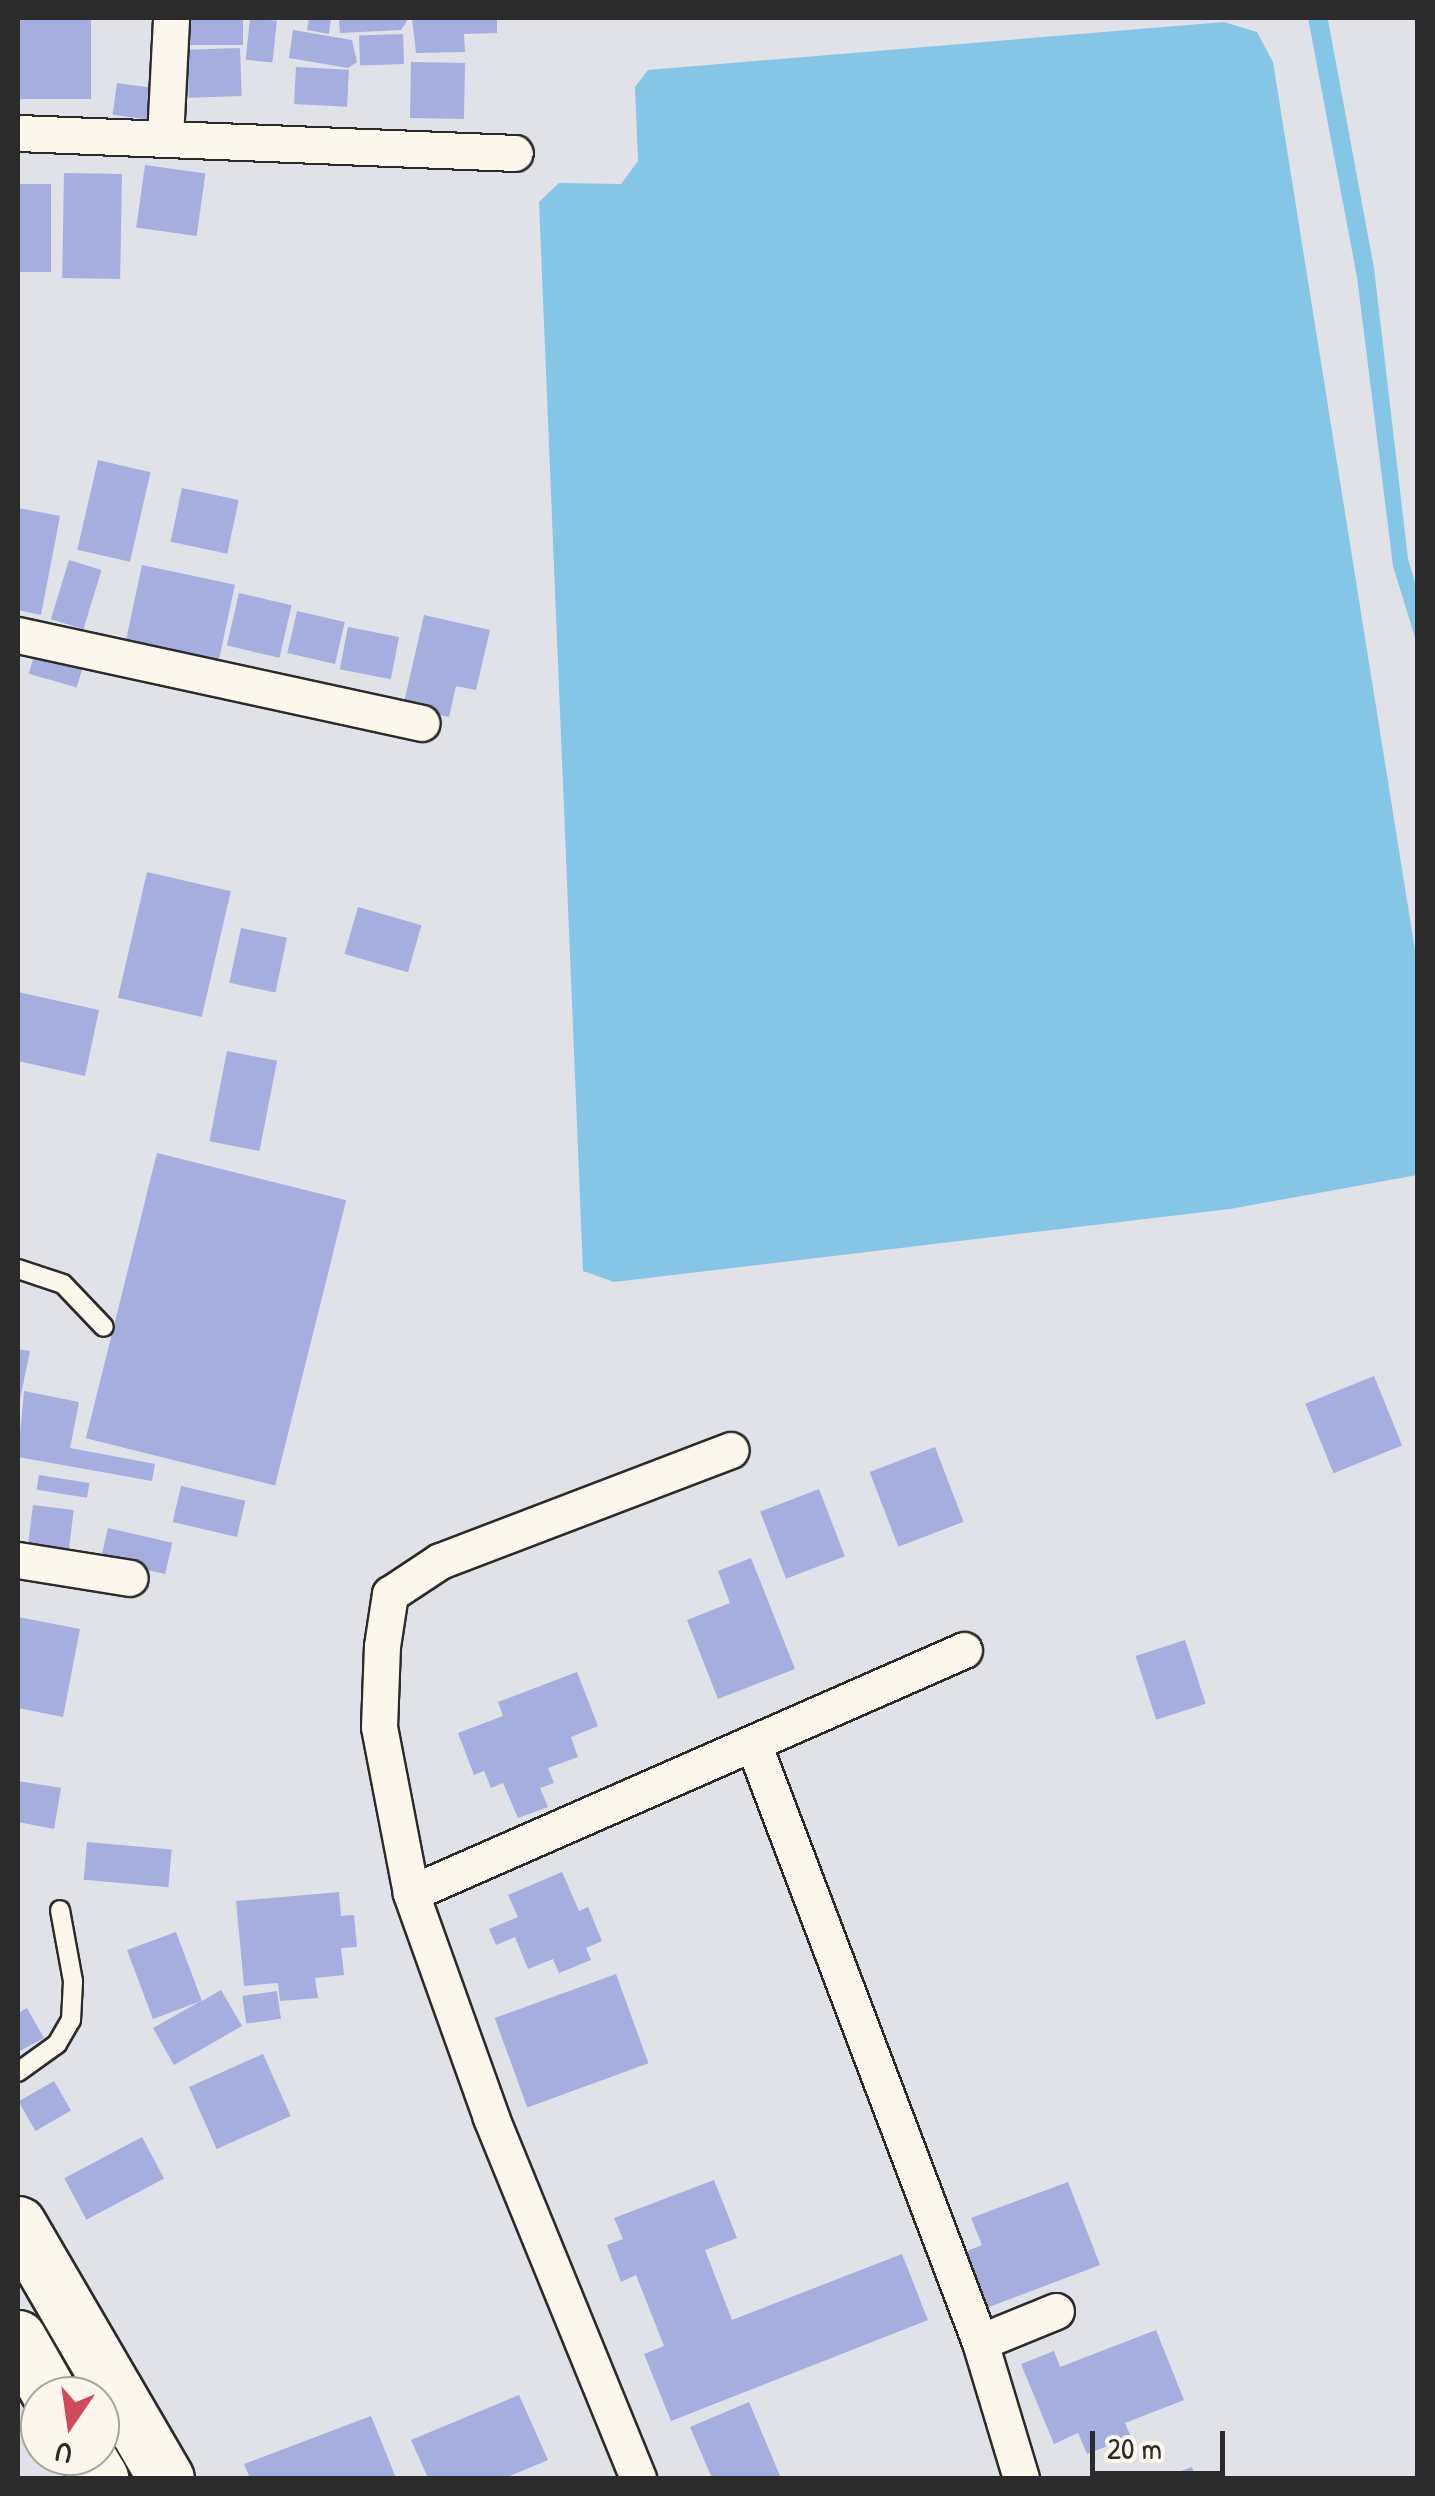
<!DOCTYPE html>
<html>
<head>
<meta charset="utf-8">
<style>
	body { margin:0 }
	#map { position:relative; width:1435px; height:2496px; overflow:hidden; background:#e1e1e8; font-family:"Patrick Hand",sans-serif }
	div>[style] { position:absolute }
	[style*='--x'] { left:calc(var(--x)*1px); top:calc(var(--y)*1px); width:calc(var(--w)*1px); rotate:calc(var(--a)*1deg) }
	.water>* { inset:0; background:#85c6e6 }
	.building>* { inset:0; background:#a5aede; transform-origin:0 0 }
	.roads { filter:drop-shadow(2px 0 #2b2b2b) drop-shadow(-2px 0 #2b2b2b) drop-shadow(0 2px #2b2b2b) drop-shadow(0 -2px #2b2b2b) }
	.lane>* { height:18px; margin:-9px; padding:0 9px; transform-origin:9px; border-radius:9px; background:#fbf7ec }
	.street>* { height:35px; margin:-17.5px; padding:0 17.5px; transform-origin:17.5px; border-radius:17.5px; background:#fbf7ec }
	.highway>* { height:55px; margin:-27.5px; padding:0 27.5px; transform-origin:27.5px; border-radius:27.5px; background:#fbf7ec }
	span { translate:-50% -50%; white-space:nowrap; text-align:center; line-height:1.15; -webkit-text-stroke:8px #fbf7ec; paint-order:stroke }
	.frame { position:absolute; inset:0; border:20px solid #2b2b2b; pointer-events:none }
	.north { position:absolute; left:20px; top:2376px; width:100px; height:100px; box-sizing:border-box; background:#fbf7ec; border:2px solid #a8a59f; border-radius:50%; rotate:193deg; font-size:28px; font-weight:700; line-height:40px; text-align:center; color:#2b2b2b }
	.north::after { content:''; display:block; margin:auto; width:35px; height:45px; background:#d1495b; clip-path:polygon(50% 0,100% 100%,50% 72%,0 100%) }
	.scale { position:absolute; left:1090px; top:2431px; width:135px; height:45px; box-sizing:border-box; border:5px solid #2b2b2b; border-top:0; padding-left:12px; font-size:30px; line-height:35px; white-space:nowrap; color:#2b2b2b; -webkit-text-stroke:8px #fbf7ec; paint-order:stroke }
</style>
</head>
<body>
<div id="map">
	<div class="water">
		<i style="clip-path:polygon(1308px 18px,1328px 20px,1374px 268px,1408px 559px,1417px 589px,1417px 644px,1393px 566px,1357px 277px)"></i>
		<i style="clip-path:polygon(1224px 22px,1257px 32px,1273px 62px,1417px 963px,1417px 1175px,1230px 1209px,614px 1282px,583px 1271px,539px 202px,559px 183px,621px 184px,638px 161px,635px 87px,648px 70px)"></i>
	</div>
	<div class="building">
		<i style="left:18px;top:18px;width:73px;height:81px"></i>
		<i style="left:182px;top:18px;width:61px;height:27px"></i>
		<i style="left:250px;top:18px;width:27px;height:42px;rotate:6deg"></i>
		<i style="clip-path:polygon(309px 18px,331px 18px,329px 34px,307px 30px)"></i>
		<i style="clip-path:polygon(339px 18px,406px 18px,407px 21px,401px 30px,340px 33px)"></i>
		<i style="clip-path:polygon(412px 18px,497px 18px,497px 33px,464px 34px,465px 52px,416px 53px)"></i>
		<i style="clip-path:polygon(293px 30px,352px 40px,357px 62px,348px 68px,289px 58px)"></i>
		<i style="left:403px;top:34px;width:30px;height:44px;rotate:88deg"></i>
		<i style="left:240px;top:48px;width:48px;height:53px;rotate:88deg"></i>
		<i style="left:411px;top:62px;width:54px;height:56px;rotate:1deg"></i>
		<i style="left:296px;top:67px;width:53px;height:37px;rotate:3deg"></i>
		<i style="left:117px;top:83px;width:42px;height:32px;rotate:8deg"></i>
		<i style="left:145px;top:165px;width:61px;height:63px;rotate:8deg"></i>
		<i style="left:64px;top:173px;width:58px;height:105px;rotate:1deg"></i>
		<i style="left:51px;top:184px;width:88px;height:33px;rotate:90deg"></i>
		<i style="left:98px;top:460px;width:54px;height:92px;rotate:13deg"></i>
		<i style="left:182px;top:488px;width:58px;height:55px;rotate:12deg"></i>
		<i style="clip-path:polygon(18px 508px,60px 516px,41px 615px,18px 610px)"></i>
		<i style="left:69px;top:560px;width:34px;height:62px;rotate:17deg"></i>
		<i style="left:142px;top:565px;width:95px;height:92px;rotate:12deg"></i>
		<i style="left:239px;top:593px;width:54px;height:54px;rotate:13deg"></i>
		<i style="left:297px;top:611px;width:49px;height:43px;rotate:13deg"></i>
		<i style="clip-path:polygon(424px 615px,490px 630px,476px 690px,456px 686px,449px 717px,403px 707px)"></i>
		<i style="left:348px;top:627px;width:52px;height:43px;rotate:11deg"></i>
		<i style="left:37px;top:645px;width:50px;height:30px;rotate:16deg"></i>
		<i style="left:147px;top:872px;width:86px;height:129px;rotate:13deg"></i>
		<i style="left:358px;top:907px;width:66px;height:49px;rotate:16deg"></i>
		<i style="left:241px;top:928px;width:47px;height:56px;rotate:12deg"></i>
		<i style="clip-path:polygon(18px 992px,99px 1010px,85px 1076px,18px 1061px)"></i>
		<i style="left:227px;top:1051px;width:51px;height:92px;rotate:11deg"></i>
		<i style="left:157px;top:1153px;width:195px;height:294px;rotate:14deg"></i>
		<i style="clip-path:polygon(18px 1349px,30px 1351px,19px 1404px,18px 1403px)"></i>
		<i style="left:1374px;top:1376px;width:75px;height:74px;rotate:68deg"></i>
		<i style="clip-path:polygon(24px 1391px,79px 1402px,70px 1448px,155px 1464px,152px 1481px,18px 1457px)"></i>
		<i style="left:935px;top:1447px;width:80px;height:70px;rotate:69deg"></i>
		<i style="left:39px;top:1475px;width:51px;height:15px;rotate:9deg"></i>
		<i style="left:181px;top:1486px;width:66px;height:37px;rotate:13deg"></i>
		<i style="left:819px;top:1489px;width:72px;height:63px;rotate:69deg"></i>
		<i style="left:33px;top:1505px;width:41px;height:46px;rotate:7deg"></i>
		<i style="left:108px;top:1528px;width:66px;height:32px;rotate:13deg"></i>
		<i style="clip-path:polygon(751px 1558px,795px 1669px,718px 1699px,687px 1620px,730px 1603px,718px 1571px)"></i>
		<i style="clip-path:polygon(18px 1617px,80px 1629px,63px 1717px,18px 1708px)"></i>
		<i style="left:1185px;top:1640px;width:67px;height:52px;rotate:72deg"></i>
		<i style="clip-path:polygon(577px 1672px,598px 1726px,571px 1737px,578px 1757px,548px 1768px,554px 1783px,540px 1788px,548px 1807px,518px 1818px,503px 1783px,491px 1788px,484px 1771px,474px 1775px,458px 1733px,503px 1716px,498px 1702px)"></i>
		<i style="clip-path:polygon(18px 1781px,61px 1788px,54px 1829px,18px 1822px)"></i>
		<i style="left:87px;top:1842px;width:85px;height:38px;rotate:5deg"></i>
		<i style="clip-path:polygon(562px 1872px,579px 1911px,588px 1907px,602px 1941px,586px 1948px,591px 1960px,559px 1973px,553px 1959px,528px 1969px,515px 1937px,496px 1945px,489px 1929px,518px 1917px,508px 1895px)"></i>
		<i style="clip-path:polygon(339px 1892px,341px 1916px,354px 1915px,357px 1947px,341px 1948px,344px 1975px,315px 1978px,318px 1998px,280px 2001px,278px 1983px,244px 1986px,236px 1901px)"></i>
		<i style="clip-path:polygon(176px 1932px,202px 2001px,221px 1990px,242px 2026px,174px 2065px,153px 2028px,201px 2001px,153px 2019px,127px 1950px)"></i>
		<i style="left:616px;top:1974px;width:95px;height:129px;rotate:70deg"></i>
		<i style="left:277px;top:1991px;width:28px;height:35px;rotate:82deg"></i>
		<i style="clip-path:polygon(27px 2008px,44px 2038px,18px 2052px,18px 2013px)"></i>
		<i style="left:263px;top:2054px;width:68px;height:81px;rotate:66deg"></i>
		<i style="left:54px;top:2081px;width:34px;height:41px;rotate:60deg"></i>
		<i style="left:142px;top:2137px;width:47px;height:88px;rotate:62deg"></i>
		<i style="clip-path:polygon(714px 2180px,737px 2238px,705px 2250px,732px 2320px,902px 2254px,928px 2320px,671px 2421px,644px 2354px,664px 2346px,636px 2275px,621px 2282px,607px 2245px,623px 2239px,614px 2218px)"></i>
		<i style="clip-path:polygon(1068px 2182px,1100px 2265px,976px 2312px,955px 2256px,982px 2245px,971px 2218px)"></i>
		<i style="clip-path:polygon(1156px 2330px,1184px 2400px,1125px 2423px,1131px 2437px,1087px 2454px,1078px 2433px,1054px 2444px,1021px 2364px,1054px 2351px,1060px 2367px)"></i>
		<i style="clip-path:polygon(519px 2395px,548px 2460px,505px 2478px,428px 2478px,411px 2440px)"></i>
		<i style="clip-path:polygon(749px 2402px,781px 2478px,712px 2478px,690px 2427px)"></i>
		<i style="clip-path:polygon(371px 2416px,396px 2478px,250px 2478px,244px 2464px)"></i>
		<i style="clip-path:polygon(1192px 2467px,1196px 2478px,1161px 2478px)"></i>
	</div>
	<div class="roads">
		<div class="lane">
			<i style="--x:18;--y:1269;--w:47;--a:18.4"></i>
			<i style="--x:63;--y:1284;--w:59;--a:46.4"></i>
			<i style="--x:18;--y:2072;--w:48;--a:-35.7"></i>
			<i style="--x:57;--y:2044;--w:28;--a:-60"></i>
			<i style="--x:71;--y:2020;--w:39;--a:-87"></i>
			<i style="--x:73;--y:1981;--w:72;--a:-100.4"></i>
		</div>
		<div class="street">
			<i style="--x:18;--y:133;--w:497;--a:2.3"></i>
			<i style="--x:165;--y:138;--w:120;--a:-87.1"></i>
			<i style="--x:18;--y:635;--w:413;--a:12.3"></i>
			<i style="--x:18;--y:1560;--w:113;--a:9.1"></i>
			<i style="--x:753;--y:1743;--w:641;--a:69.25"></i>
			<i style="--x:411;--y:1893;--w:604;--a:-23.72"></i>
			<i style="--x:638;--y:2478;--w:390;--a:-112.2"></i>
			<i style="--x:491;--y:2117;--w:238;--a:-109.7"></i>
			<i style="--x:411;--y:1893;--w:169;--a:-100.9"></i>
			<i style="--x:379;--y:1727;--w:81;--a:-87.9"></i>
			<i style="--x:382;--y:1646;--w:53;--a:-81.3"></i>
			<i style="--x:390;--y:1594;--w:60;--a:-33.4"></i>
			<i style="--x:440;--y:1561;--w:311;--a:-20.9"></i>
			<i style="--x:1021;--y:2478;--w:142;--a:-106.8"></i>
			<i style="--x:980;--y:2342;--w:82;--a:-22.2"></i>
		</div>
		<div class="highway">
			<i style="--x:18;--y:2224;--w:294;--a:59.8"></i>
			<i style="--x:18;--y:2338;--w:67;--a:60.4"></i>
			<i style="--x:87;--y:2456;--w:26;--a:59"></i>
		</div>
	</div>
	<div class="frame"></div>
	<div class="north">U</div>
	<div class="scale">20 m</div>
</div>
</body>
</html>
